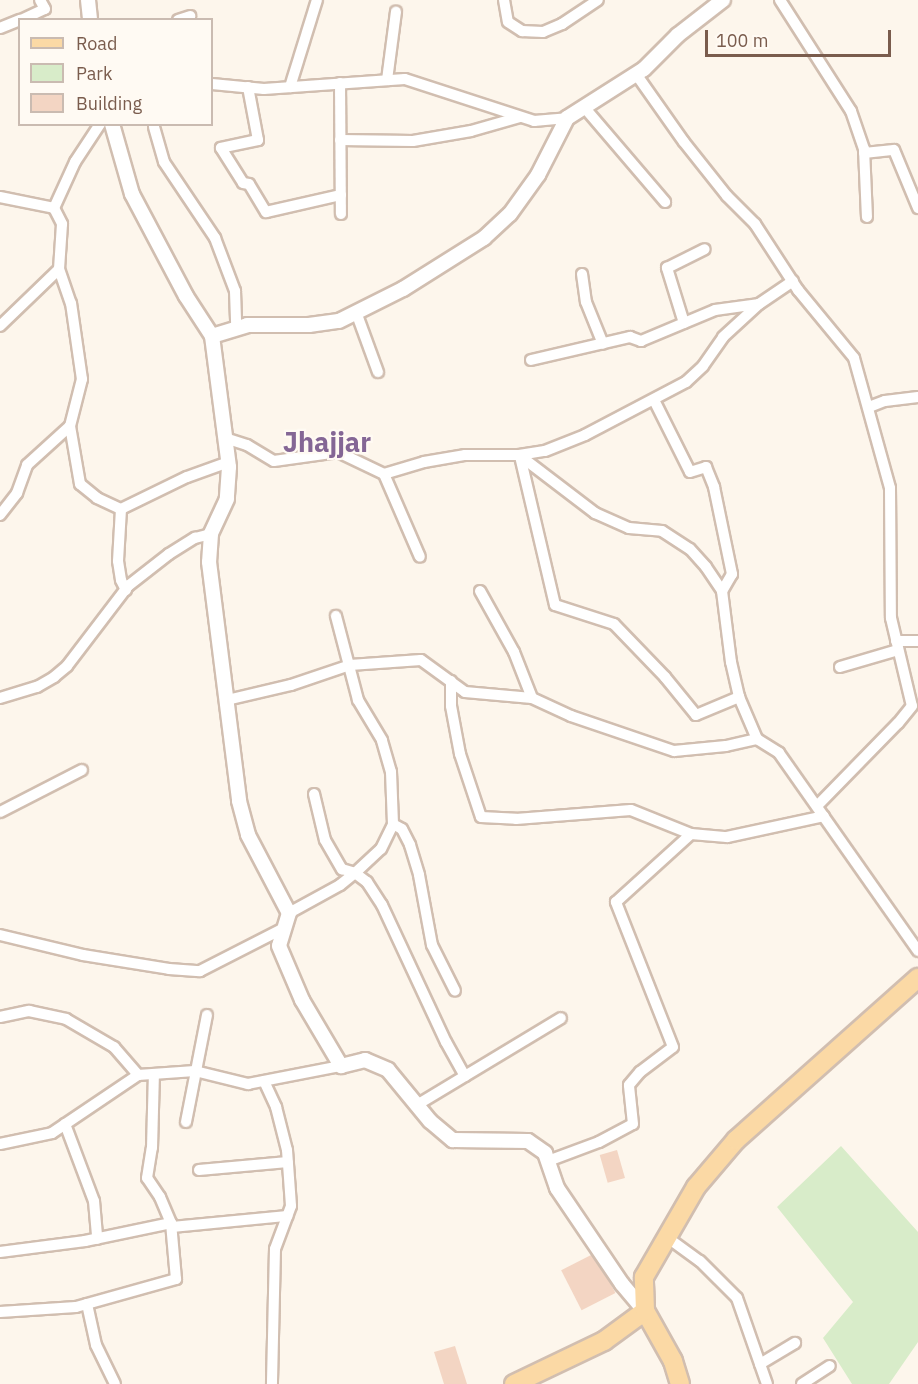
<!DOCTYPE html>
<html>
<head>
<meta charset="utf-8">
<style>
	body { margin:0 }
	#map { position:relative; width:918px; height:1384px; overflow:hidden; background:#fdf6ec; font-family:"IBM Plex Sans",sans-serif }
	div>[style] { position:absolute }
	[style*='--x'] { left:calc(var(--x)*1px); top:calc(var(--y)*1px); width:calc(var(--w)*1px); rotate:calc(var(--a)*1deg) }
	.green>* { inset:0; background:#d8ecc9 }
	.building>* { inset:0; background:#f3d5c3; transform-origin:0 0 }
	.roads { filter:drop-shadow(2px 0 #d1beb0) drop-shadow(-2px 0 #d1beb0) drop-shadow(0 2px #d1beb0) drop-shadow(0 -2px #d1beb0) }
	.minor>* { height:10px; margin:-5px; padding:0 5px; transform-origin:5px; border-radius:5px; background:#fff }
	.tertiary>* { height:14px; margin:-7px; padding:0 7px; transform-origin:7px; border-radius:7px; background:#fff }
	.primary>* { height:18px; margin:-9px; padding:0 9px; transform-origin:9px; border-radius:9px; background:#fbd9a5 }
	span { translate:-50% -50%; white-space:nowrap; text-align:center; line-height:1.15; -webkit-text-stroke:4.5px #fffaf3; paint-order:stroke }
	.district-label { font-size:27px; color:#846695; font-weight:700 }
	.legend { position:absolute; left:18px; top:18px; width:195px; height:108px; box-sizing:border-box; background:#fffaf3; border:2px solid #cabbb1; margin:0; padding:8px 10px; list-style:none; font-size:18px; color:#7a5c4d }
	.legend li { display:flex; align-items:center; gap:12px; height:30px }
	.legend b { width:30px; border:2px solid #cabbb1 }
	.scale { position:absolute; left:705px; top:30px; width:186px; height:27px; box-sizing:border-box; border:3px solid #7a5c4d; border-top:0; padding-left:8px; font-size:18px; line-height:21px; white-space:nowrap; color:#7a5c4d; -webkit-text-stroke:4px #fffaf3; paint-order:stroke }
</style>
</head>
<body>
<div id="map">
	<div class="green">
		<i style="clip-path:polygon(841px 1146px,918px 1232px,918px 1342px,889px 1384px,852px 1384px,823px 1338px,853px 1302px,777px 1207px)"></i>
	</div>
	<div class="building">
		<i style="left:617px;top:1150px;width:29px;height:18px;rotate:74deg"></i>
		<i style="left:595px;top:1253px;width:45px;height:38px;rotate:63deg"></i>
		<i style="clip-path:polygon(455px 1346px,467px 1384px,444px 1384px,434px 1352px)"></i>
	</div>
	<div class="roads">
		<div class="minor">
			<i style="--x:504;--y:0;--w:22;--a:80"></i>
			<i style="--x:508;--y:22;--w:17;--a:33"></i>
			<i style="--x:522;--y:31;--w:21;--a:3"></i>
			<i style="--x:543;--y:32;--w:21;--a:-23"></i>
			<i style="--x:562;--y:24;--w:43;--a:-33.7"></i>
			<i style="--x:780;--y:0;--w:132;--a:57.4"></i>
			<i style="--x:851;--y:111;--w:40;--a:71.1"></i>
			<i style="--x:864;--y:149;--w:68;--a:87.5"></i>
			<i style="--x:21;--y:20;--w:26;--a:-25"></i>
			<i style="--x:45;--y:9;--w:10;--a:-119"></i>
			<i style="--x:178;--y:20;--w:13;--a:-18"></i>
			<i style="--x:0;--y:28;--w:22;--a:-22"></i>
			<i style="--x:636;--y:74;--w:83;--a:54.8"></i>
			<i style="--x:684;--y:142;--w:69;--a:51.5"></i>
			<i style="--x:727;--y:196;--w:40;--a:45"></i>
			<i style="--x:755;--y:224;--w:79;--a:56.9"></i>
			<i style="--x:798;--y:290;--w:88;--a:50.5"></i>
			<i style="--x:854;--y:358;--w:135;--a:74.5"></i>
			<i style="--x:890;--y:488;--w:130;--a:89.6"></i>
			<i style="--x:891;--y:618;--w:90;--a:76.6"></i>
			<i style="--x:912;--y:706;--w:22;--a:129"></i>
			<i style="--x:898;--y:723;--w:116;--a:134.3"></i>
			<i style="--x:387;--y:80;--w:69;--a:-82.5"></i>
			<i style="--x:340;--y:83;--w:131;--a:89.6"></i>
			<i style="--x:212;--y:84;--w:52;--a:5.5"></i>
			<i style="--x:264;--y:89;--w:141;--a:-4.1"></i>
			<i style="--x:405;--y:79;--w:136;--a:18"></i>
			<i style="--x:534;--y:121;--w:33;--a:-5"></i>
			<i style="--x:248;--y:87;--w:54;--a:79.3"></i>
			<i style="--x:258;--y:140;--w:38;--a:168"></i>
			<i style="--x:221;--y:148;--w:41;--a:57.8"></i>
			<i style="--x:243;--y:183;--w:6;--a:9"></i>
			<i style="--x:249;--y:184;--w:33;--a:59"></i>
			<i style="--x:266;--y:212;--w:77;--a:-12.8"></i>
			<i style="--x:290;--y:87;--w:91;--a:-72.8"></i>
			<i style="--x:584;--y:107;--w:125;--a:49.5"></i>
			<i style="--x:100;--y:124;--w:45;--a:123.3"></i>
			<i style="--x:75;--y:162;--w:51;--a:114.5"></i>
			<i style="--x:54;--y:208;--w:18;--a:63"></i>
			<i style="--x:62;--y:224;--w:45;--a:93.8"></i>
			<i style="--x:59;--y:269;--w:36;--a:71"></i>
			<i style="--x:71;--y:303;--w:77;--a:81.8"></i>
			<i style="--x:82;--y:379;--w:49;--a:104.3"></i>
			<i style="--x:70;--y:426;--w:59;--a:80.2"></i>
			<i style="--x:80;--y:484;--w:22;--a:39"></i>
			<i style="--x:97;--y:498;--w:26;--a:25"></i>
			<i style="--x:154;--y:127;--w:36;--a:74"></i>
			<i style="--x:164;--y:162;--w:92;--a:56.1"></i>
			<i style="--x:215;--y:238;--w:57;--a:69.3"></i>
			<i style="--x:235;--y:291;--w:37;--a:88"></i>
			<i style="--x:340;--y:140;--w:73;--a:0.8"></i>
			<i style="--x:413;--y:141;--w:59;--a:-9.8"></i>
			<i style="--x:471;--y:131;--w:51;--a:-15.9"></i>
			<i style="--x:864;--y:153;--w:30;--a:-6"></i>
			<i style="--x:894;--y:150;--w:63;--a:67.5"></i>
			<i style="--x:0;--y:197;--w:55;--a:11.5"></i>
			<i style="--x:582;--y:274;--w:28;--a:82"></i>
			<i style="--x:586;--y:302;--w:45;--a:68"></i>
			<i style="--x:356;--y:312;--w:64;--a:69.9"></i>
			<i style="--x:684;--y:323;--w:58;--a:-107.2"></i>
			<i style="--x:667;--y:268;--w:42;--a:-26.6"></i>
			<i style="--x:0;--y:326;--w:82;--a:-44"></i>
			<i style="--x:531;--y:360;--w:102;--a:-13.1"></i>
			<i style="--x:630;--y:337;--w:12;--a:20"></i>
			<i style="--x:641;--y:341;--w:80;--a:-22.7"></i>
			<i style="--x:715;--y:310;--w:43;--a:-7.9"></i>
			<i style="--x:654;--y:400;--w:80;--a:63.4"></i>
			<i style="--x:690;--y:472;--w:17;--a:-17"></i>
			<i style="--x:706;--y:467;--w:22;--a:68"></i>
			<i style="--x:714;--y:487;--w:89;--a:78.3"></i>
			<i style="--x:732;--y:574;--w:20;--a:120"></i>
			<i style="--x:869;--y:407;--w:17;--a:-21"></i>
			<i style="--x:885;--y:401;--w:33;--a:-7"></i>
			<i style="--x:225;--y:438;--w:23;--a:18"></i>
			<i style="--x:247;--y:445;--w:31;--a:31"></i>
			<i style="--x:274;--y:461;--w:65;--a:-8"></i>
			<i style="--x:338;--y:452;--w:51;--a:25.6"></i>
			<i style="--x:384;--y:474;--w:42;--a:-16.7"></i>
			<i style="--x:424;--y:462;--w:42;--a:-9.7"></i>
			<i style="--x:465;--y:455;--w:54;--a:0"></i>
			<i style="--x:519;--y:455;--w:26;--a:-9"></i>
			<i style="--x:545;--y:451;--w:43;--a:-21.8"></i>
			<i style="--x:585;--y:435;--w:114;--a:-27.7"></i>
			<i style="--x:686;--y:382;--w:23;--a:-43"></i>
			<i style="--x:703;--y:366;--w:35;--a:-55"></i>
			<i style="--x:723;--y:337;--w:49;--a:-42.5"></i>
			<i style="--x:759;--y:304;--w:41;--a:-34.1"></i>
			<i style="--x:519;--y:455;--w:96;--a:37.3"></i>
			<i style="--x:595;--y:513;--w:37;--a:24"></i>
			<i style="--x:629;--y:528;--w:33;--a:5"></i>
			<i style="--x:662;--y:531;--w:33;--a:33"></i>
			<i style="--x:690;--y:549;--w:24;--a:48"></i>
			<i style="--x:706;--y:567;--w:29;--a:56"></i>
			<i style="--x:722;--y:591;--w:72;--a:82.8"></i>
			<i style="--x:731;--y:662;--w:36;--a:77"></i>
			<i style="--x:739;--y:697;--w:46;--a:66.8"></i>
			<i style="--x:520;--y:456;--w:153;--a:76.8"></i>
			<i style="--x:555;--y:605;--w:62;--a:17.9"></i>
			<i style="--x:614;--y:624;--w:74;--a:46.1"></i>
			<i style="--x:665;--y:677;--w:49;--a:50.8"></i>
			<i style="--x:696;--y:715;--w:47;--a:-22.7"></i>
			<i style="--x:384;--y:474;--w:90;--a:66.6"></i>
			<i style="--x:0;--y:515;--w:28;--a:-52"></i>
			<i style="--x:17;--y:493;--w:30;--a:-70"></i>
			<i style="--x:27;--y:465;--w:58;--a:-42.2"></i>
			<i style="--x:126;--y:590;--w:11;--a:-117"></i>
			<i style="--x:121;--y:580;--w:19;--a:-99"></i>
			<i style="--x:118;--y:561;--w:52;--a:-86.7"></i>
			<i style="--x:121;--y:509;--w:73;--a:-25.9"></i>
			<i style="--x:187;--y:477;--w:45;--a:-19.7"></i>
			<i style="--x:480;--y:591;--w:70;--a:60.9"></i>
			<i style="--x:514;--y:652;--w:49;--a:68.6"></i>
			<i style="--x:896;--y:641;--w:22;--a:0"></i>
			<i style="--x:840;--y:667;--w:60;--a:-16.3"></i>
			<i style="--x:451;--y:681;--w:25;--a:90"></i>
			<i style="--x:451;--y:706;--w:49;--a:79.4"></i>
			<i style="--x:460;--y:754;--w:66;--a:71.6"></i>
			<i style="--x:481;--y:817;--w:35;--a:3"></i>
			<i style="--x:516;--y:819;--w:115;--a:-4.5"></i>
			<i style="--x:631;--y:810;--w:65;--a:21.8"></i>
			<i style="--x:691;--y:834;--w:36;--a:5"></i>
			<i style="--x:727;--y:837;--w:99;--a:-12.2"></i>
			<i style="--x:0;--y:698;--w:39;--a:-17"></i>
			<i style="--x:37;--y:687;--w:20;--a:-30"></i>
			<i style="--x:54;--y:677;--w:17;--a:-40"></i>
			<i style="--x:67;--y:666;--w:101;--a:-52.7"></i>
			<i style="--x:128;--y:586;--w:52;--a:-38"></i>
			<i style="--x:169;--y:554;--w:31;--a:-32"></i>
			<i style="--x:195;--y:538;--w:16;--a:-14"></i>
			<i style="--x:227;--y:700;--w:66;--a:-13.2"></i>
			<i style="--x:291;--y:685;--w:62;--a:-18.7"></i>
			<i style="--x:350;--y:665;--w:71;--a:-4"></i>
			<i style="--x:421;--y:660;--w:54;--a:36"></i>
			<i style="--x:465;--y:692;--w:67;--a:5.1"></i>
			<i style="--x:532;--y:698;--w:43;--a:24.8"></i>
			<i style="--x:571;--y:716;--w:109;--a:18.8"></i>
			<i style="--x:674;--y:751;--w:52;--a:-5.5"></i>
			<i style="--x:726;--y:746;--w:32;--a:-13"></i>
			<i style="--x:757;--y:739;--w:26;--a:32"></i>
			<i style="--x:779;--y:753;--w:242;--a:54.9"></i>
			<i style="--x:314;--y:794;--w:47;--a:76.6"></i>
			<i style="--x:325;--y:840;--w:34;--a:60"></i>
			<i style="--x:342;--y:869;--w:14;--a:17"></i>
			<i style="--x:355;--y:873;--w:15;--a:37"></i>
			<i style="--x:367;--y:882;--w:27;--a:57"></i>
			<i style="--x:382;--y:905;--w:151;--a:65"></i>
			<i style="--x:446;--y:1042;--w:39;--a:61"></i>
			<i style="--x:0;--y:812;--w:92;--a:-27.1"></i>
			<i style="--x:393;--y:824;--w:10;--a:29"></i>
			<i style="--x:402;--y:829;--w:18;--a:63"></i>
			<i style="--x:410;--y:845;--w:31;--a:73"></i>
			<i style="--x:419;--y:875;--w:71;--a:79.5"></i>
			<i style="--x:432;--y:945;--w:51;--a:63.4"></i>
			<i style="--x:289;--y:913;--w:58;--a:-28.8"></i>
			<i style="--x:340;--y:885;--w:19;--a:-39"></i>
			<i style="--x:355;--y:873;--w:35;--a:-43"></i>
			<i style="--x:381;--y:849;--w:28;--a:-64"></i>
			<i style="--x:393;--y:824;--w:52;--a:-92.2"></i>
			<i style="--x:391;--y:772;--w:33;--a:-106"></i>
			<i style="--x:382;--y:740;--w:47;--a:-121"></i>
			<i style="--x:358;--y:700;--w:87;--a:-104.7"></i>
			<i style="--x:0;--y:935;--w:85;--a:13.5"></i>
			<i style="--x:83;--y:955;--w:87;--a:9.2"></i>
			<i style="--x:169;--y:969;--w:31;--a:4"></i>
			<i style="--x:200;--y:971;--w:94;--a:-27.1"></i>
			<i style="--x:0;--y:1017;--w:30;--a:-12"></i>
			<i style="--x:29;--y:1011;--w:38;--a:12"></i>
			<i style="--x:66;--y:1019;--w:56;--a:30.3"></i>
			<i style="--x:114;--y:1047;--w:37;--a:49"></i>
			<i style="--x:264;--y:1081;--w:29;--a:65"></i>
			<i style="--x:276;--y:1107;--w:44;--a:75.7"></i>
			<i style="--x:287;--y:1150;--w:56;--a:85.9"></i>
			<i style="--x:291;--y:1206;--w:46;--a:110.4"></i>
			<i style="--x:275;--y:1249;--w:135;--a:91.3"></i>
			<i style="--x:417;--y:1105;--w:168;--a:-31.1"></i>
			<i style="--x:186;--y:1122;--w:109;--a:-78.9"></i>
			<i style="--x:65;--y:1124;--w:82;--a:69.4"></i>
			<i style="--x:94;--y:1201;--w:38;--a:85"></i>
			<i style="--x:0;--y:1144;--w:53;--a:-11.9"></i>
			<i style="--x:52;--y:1133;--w:104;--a:-34"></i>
			<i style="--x:138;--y:1075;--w:57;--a:-4"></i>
			<i style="--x:195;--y:1071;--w:55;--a:13.8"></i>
			<i style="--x:248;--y:1084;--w:95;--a:-11"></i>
			<i style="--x:548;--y:1161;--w:54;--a:-20.4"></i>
			<i style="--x:599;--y:1142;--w:38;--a:-28"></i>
			<i style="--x:633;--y:1124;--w:39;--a:-96"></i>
			<i style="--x:629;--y:1085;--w:17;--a:-50"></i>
			<i style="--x:640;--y:1072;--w:41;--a:-37.1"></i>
			<i style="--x:673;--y:1047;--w:156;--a:-111.5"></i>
			<i style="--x:616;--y:902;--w:101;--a:-42.2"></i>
			<i style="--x:199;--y:1170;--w:89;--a:-5.1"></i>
			<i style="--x:172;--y:1227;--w:116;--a:-5.5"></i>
			<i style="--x:668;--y:1238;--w:39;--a:36"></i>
			<i style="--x:700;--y:1261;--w:52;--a:45"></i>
			<i style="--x:737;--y:1298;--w:91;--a:70.8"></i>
			<i style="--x:0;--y:1252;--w:86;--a:-7.4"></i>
			<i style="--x:85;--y:1241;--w:88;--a:-11.8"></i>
			<i style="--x:87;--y:1304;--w:42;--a:77.6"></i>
			<i style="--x:96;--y:1345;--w:43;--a:64"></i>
			<i style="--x:0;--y:1312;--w:76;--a:-3.8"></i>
			<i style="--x:76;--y:1307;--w:104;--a:-15.6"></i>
			<i style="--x:176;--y:1279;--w:56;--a:-95.1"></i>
			<i style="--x:171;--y:1223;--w:28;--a:-113"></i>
			<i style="--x:160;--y:1197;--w:23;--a:-124"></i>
			<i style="--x:147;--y:1178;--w:30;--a:-81"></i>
			<i style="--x:152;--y:1148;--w:74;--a:-88.5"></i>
			<i style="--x:760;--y:1364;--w:41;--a:-31"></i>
			<i style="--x:802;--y:1384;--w:33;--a:-33"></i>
		</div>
		<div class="tertiary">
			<i style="--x:88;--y:0;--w:20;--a:84"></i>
			<i style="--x:112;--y:124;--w:73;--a:74.1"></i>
			<i style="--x:132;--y:194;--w:115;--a:62.1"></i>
			<i style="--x:186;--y:296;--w:48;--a:57"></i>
			<i style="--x:212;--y:336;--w:132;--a:82.6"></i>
			<i style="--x:229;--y:467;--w:32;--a:94"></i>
			<i style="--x:227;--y:499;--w:38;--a:115"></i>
			<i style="--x:211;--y:534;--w:28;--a:94"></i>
			<i style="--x:209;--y:562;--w:241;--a:82.8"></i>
			<i style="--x:239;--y:801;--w:35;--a:75"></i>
			<i style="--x:248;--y:835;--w:88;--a:62.3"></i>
			<i style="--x:289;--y:913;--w:34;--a:107"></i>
			<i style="--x:279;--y:946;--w:59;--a:66.9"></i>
			<i style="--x:302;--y:1000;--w:77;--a:59.4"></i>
			<i style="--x:341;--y:1066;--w:25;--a:-14"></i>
			<i style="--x:365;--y:1060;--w:25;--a:23"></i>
			<i style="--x:388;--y:1070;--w:66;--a:50.5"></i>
			<i style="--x:430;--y:1121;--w:30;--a:40"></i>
			<i style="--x:453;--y:1140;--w:75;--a:0.8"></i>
			<i style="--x:528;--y:1141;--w:21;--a:35"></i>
			<i style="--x:545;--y:1153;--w:37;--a:71"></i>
			<i style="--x:557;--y:1188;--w:116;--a:55.9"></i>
			<i style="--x:622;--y:1284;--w:35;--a:50"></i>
			<i style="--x:212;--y:336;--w:37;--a:-17"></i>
			<i style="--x:247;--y:325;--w:62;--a:0"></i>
			<i style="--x:309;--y:325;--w:30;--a:-8"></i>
			<i style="--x:339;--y:321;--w:72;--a:-26.6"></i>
			<i style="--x:403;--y:289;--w:96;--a:-32.2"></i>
			<i style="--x:484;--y:238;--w:35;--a:-43"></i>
			<i style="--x:510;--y:214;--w:48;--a:-54.3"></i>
			<i style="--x:538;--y:175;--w:64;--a:-63"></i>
			<i style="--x:567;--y:118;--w:91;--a:-32.5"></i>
			<i style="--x:644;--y:69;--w:48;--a:-45"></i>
			<i style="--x:678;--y:35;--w:57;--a:-37.9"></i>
		</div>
		<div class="primary">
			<i style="--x:514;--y:1384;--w:100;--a:-25.5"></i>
			<i style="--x:604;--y:1341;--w:51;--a:-36.2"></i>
			<i style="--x:680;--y:1384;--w:24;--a:-107"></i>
			<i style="--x:673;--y:1361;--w:57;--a:-119.2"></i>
			<i style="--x:645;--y:1311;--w:34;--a:-92"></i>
			<i style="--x:644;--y:1277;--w:104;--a:-60"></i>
			<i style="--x:696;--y:1187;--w:62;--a:-49.6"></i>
			<i style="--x:736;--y:1140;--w:244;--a:-41.7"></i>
		</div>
	</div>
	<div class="district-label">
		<span style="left:327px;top:442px">Jhajjar</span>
	</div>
	<ul class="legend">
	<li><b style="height:8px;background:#fbd9a5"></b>Road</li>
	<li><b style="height:16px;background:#d8ecc9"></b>Park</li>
	<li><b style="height:16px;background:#f3d5c3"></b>Building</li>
	</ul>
	<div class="scale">100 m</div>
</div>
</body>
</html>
